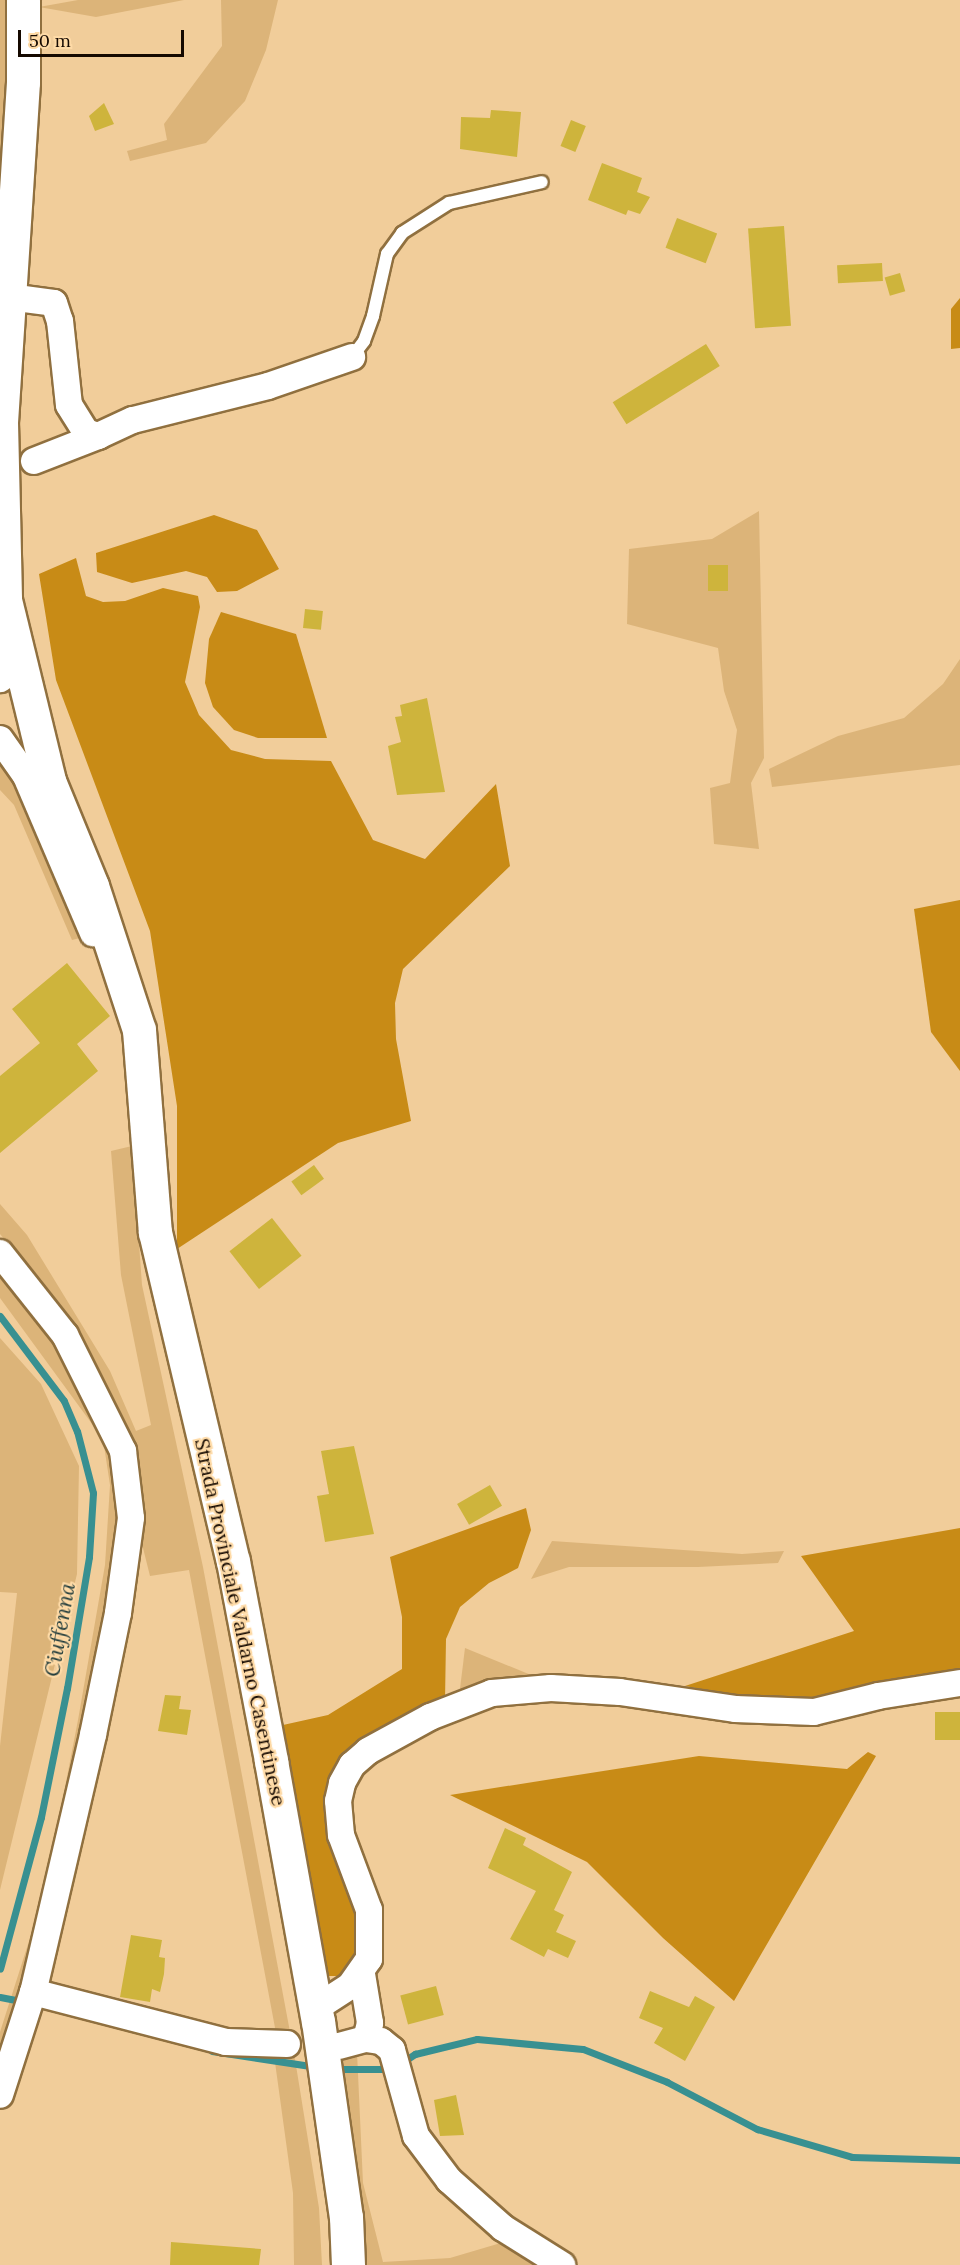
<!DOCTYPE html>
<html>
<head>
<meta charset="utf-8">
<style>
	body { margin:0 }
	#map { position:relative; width:960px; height:2265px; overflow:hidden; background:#f1cd9a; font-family:Lora,serif }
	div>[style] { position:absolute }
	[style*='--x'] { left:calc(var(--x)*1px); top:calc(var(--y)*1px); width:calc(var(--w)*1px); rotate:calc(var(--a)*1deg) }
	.green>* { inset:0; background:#dcb479 }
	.forest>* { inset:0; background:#c88b16 }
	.stream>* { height:7px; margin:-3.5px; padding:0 3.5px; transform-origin:3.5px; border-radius:3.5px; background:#389091 }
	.building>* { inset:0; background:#ceb43c; transform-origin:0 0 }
	.roads { filter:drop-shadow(2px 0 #90703f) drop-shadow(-2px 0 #90703f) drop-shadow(0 2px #90703f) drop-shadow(0 -2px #90703f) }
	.lane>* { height:12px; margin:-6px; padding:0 6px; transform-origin:6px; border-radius:6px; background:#fff }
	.street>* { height:26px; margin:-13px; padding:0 13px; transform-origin:13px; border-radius:13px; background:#fff }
	.secondary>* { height:33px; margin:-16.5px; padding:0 16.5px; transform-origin:16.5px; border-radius:16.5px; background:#fff }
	span { translate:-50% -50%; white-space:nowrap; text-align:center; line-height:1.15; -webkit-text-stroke:4.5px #fedaa6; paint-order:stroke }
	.street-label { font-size:20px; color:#150900 }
	.water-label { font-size:21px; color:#203b3b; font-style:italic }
	.scale { position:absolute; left:18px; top:30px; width:166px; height:27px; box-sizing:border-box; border:3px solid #150900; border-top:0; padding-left:8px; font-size:18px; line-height:21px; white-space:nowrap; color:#150900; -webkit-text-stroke:4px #fedaa6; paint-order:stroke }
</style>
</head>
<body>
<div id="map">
	<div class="green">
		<i style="clip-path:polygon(0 0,12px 0,0 208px)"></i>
		<i style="clip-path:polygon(78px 0,184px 0,96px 17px,39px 7px)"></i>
		<i style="clip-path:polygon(221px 0,278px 0,266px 50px,245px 101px,206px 143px,130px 161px,127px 151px,167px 140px,164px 124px,222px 46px)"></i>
		<i style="clip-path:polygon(759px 511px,764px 758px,751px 783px,759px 849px,714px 844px,710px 788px,730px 783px,737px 730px,724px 691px,718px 648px,627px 624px,629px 549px,712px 539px)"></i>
		<i style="clip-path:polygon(960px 659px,960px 765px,772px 787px,769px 769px,838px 736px,904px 718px,943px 684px)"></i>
		<i style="clip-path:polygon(0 760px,23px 796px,84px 937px,72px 940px,14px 805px,0 790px)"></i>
		<i style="clip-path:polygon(132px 1146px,142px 1285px,203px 1567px,290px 2032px,276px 2033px,189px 1570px,150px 1576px,104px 1392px,47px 1291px,0 1234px,0 1204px,27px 1235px,110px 1371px,136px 1431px,151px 1425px,121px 1275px,111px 1151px)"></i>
		<i style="clip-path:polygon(0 1269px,25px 1298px,83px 1384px,116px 1451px,125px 1519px,103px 1660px,0 2078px,0 2032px,45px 1891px,78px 1720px,105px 1565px,110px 1485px,103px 1439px,0 1298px)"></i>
		<i style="clip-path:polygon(0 1338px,41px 1384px,79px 1466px,77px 1574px,0 1890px,0 1746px,17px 1593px,0 1592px)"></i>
		<i style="clip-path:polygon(552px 1541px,742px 1554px,784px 1551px,778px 1563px,698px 1567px,569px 1567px,531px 1579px)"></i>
		<i style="clip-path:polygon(465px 1648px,548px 1682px,459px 1697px)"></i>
		<i style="clip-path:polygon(357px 2052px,363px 2183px,383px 2262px,450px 2258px,511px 2240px,550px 2265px,363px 2265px,337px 2055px)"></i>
		<i style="clip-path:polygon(294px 2053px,319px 2208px,322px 2265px,294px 2265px,293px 2193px,274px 2055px)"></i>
	</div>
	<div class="forest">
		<i style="clip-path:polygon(960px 298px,960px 348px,951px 349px,951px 309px)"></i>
		<i style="clip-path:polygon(214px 515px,257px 530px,279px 569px,237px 591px,217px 592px,207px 577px,186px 571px,132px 583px,97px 572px,96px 553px)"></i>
		<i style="clip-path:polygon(76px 558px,86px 596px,103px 602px,125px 601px,163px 588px,198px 596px,200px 607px,185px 682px,199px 715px,231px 750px,265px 759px,331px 761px,373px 840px,425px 859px,496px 784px,510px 866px,403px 969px,395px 1003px,396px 1039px,411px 1121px,338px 1143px,177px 1249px,177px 1106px,150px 931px,56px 680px,39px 574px)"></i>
		<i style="clip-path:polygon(221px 612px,296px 634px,327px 738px,258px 738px,234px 730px,213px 707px,205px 683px,209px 639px)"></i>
		<i style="clip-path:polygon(960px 900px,960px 1071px,931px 1032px,914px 909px)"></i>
		<i style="clip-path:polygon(526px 1508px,531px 1530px,518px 1568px,489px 1583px,460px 1607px,446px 1639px,445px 1701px,365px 1746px,327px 1815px,336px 1860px,361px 1913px,359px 1958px,339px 1976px,324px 1976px,274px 1727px,328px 1715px,402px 1669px,402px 1617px,390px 1557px)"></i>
		<i style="clip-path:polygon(960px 1528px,960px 1675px,832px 1698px,738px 1696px,685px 1686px,854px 1631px,801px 1556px)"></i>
		<i style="clip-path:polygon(868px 1752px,876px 1756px,734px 2001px,663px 1938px,587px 1862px,450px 1795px,699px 1756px,847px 1769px)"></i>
	</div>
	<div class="stream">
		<i style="--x:0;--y:1316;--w:106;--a:53"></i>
		<i style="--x:64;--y:1401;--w:33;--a:67"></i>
		<i style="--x:77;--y:1431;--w:64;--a:75.5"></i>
		<i style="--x:93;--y:1493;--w:64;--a:93.6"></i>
		<i style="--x:89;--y:1557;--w:133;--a:99.5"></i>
		<i style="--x:67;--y:1688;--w:132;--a:101.4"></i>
		<i style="--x:41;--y:1817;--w:157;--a:105.1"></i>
		<i style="--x:0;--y:1997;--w:25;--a:11"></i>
		<i style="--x:212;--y:2051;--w:106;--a:8.7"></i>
		<i style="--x:401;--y:2063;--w:17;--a:-33"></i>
		<i style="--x:415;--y:2054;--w:64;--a:-13.6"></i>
		<i style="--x:477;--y:2039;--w:106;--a:5.4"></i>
		<i style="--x:583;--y:2049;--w:90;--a:21.4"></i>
		<i style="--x:667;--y:2082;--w:102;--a:27.6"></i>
		<i style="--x:757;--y:2129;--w:99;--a:16.4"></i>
		<i style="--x:852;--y:2157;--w:108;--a:1.6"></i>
		<i style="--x:334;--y:2069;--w:58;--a:0"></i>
	</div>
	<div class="building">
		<i style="clip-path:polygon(104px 103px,114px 124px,95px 131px,89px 116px)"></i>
		<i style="clip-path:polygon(491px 110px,521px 112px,517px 157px,460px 149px,461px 117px,490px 118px)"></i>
		<i style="left:571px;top:120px;width:16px;height:28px;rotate:22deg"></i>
		<i style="clip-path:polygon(602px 163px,642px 178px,637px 192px,650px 197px,640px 214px,628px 210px,626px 215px,588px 200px)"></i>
		<i style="left:677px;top:218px;width:43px;height:32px;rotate:21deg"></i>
		<i style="left:784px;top:226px;width:100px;height:36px;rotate:86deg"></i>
		<i style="left:882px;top:263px;width:18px;height:45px;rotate:87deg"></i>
		<i style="left:900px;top:273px;width:19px;height:16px;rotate:74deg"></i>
		<i style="left:706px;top:344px;width:26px;height:110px;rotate:58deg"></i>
		<i style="left:728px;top:565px;width:26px;height:20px;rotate:90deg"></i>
		<i style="left:305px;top:609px;width:18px;height:19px;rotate:6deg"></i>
		<i style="clip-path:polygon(427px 698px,445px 792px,397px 795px,388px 746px,401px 742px,395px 717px,402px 716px,400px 705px)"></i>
		<i style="clip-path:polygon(67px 963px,110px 1016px,77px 1044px,98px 1071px,0 1153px,0 1076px,40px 1043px,12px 1009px)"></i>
		<i style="left:314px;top:1165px;width:17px;height:28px;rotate:54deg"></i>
		<i style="left:272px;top:1218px;width:48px;height:54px;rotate:52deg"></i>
		<i style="clip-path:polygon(354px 1446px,374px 1534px,325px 1542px,317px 1496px,329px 1494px,321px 1451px)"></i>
		<i style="left:490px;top:1485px;width:24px;height:38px;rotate:60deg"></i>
		<i style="clip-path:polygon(165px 1695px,181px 1696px,179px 1709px,191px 1710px,187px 1735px,158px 1731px)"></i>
		<i style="left:935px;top:1712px;width:25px;height:28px"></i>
		<i style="clip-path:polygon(505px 1828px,526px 1838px,523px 1845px,572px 1872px,554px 1910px,564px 1915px,556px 1932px,576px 1941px,568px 1958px,548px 1949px,544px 1957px,510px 1939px,536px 1891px,488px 1868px)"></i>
		<i style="clip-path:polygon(131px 1935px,162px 1940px,159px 1957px,165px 1958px,164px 1974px,160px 1992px,152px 1989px,150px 2002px,120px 1997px)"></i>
		<i style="left:436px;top:1986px;width:30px;height:37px;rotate:75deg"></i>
		<i style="clip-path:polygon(650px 1991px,689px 2007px,695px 1996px,715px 2007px,685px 2061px,654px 2043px,663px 2028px,639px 2018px)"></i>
		<i style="clip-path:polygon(456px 2095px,464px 2135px,440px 2136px,434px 2100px)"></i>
		<i style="clip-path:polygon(171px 2242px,261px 2249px,259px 2265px,170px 2265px)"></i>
	</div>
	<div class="roads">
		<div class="lane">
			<i style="--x:352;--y:357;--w:20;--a:-53"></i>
			<i style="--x:364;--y:341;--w:27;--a:-70"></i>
			<i style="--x:373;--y:316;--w:64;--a:-77.3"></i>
			<i style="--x:387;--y:254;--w:26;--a:-54"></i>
			<i style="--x:402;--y:233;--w:56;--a:-32.6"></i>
			<i style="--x:449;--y:203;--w:95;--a:-12.7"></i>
		</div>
		<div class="street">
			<i style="--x:9;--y:297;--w:45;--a:7.6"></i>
			<i style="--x:54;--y:303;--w:19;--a:72"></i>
			<i style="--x:60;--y:321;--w:84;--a:83.9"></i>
			<i style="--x:69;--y:405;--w:32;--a:58"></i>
			<i style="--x:86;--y:432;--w:13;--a:18"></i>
			<i style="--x:98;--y:436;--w:38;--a:-25"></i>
			<i style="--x:133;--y:420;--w:139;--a:-14.1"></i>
			<i style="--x:268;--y:386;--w:89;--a:-19"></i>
			<i style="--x:34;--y:461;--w:69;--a:-21.3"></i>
			<i style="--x:0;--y:654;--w:23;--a:25"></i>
			<i style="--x:21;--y:664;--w:26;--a:144"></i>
			<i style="--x:0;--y:739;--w:45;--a:54.9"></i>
			<i style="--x:26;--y:776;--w:171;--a:66.9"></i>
			<i style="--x:0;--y:1253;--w:105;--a:51.6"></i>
			<i style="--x:65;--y:1335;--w:130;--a:63.4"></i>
			<i style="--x:123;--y:1451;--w:67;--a:83.2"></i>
			<i style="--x:131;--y:1518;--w:96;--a:97.8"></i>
			<i style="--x:118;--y:1613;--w:125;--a:101.6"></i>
			<i style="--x:93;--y:1735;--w:264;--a:103.1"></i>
			<i style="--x:33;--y:1992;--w:108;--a:107.8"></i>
			<i style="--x:362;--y:1974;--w:50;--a:80.7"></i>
			<i style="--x:370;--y:2023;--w:16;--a:104"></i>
			<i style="--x:33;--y:1992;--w:199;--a:14.5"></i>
			<i style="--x:226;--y:2042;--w:61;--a:1.9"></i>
			<i style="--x:316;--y:2008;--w:40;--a:-32.9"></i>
			<i style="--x:350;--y:1986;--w:33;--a:-55"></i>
			<i style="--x:369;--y:1959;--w:49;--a:-90"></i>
			<i style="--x:369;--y:1910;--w:80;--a:-110.5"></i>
			<i style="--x:341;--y:1835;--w:34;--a:-95"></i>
			<i style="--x:338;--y:1801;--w:18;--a:-77"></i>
			<i style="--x:342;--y:1783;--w:21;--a:-61"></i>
			<i style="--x:352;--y:1765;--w:21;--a:-41"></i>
			<i style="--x:368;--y:1751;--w:71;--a:-28.7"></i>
			<i style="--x:430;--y:1717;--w:66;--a:-21.2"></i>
			<i style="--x:492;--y:1693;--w:59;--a:-4.8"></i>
			<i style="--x:551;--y:1688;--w:69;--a:3.3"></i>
			<i style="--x:620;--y:1692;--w:116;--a:8.4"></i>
			<i style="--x:735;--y:1709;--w:79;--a:2.2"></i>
			<i style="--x:814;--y:1712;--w:66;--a:-14"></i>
			<i style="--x:878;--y:1696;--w:83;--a:-9"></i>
			<i style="--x:339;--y:2046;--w:28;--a:-15"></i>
			<i style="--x:366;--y:2039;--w:15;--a:8"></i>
			<i style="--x:381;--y:2041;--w:14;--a:39"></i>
			<i style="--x:392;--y:2050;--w:89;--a:74.4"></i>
			<i style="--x:416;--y:2136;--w:55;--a:53.1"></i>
			<i style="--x:449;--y:2180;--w:72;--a:41.6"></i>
			<i style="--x:503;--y:2228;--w:70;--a:32.1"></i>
		</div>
		<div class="secondary">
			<i style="--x:23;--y:0;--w:82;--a:90"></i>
			<i style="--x:23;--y:82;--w:341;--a:93.7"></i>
			<i style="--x:1;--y:422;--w:178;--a:88.7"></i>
			<i style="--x:5;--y:600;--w:186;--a:76.3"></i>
			<i style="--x:49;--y:781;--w:113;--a:67.7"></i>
			<i style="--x:92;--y:886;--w:151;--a:71.9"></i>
			<i style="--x:139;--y:1030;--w:203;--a:85.5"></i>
			<i style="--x:155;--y:1232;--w:338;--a:76.7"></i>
			<i style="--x:233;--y:1561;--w:204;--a:79.2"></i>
			<i style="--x:271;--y:1761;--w:264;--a:79.8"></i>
			<i style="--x:318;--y:2021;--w:198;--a:81.9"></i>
			<i style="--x:346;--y:2217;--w:48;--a:87.6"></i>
		</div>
	</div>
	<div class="street-label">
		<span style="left:241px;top:1622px;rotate:78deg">Strada Provinciale Valdarno Casentinese</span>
	</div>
	<div class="water-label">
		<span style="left:60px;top:1630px;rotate:-80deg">Ciuffenna</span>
	</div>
	<div class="scale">50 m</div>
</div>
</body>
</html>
